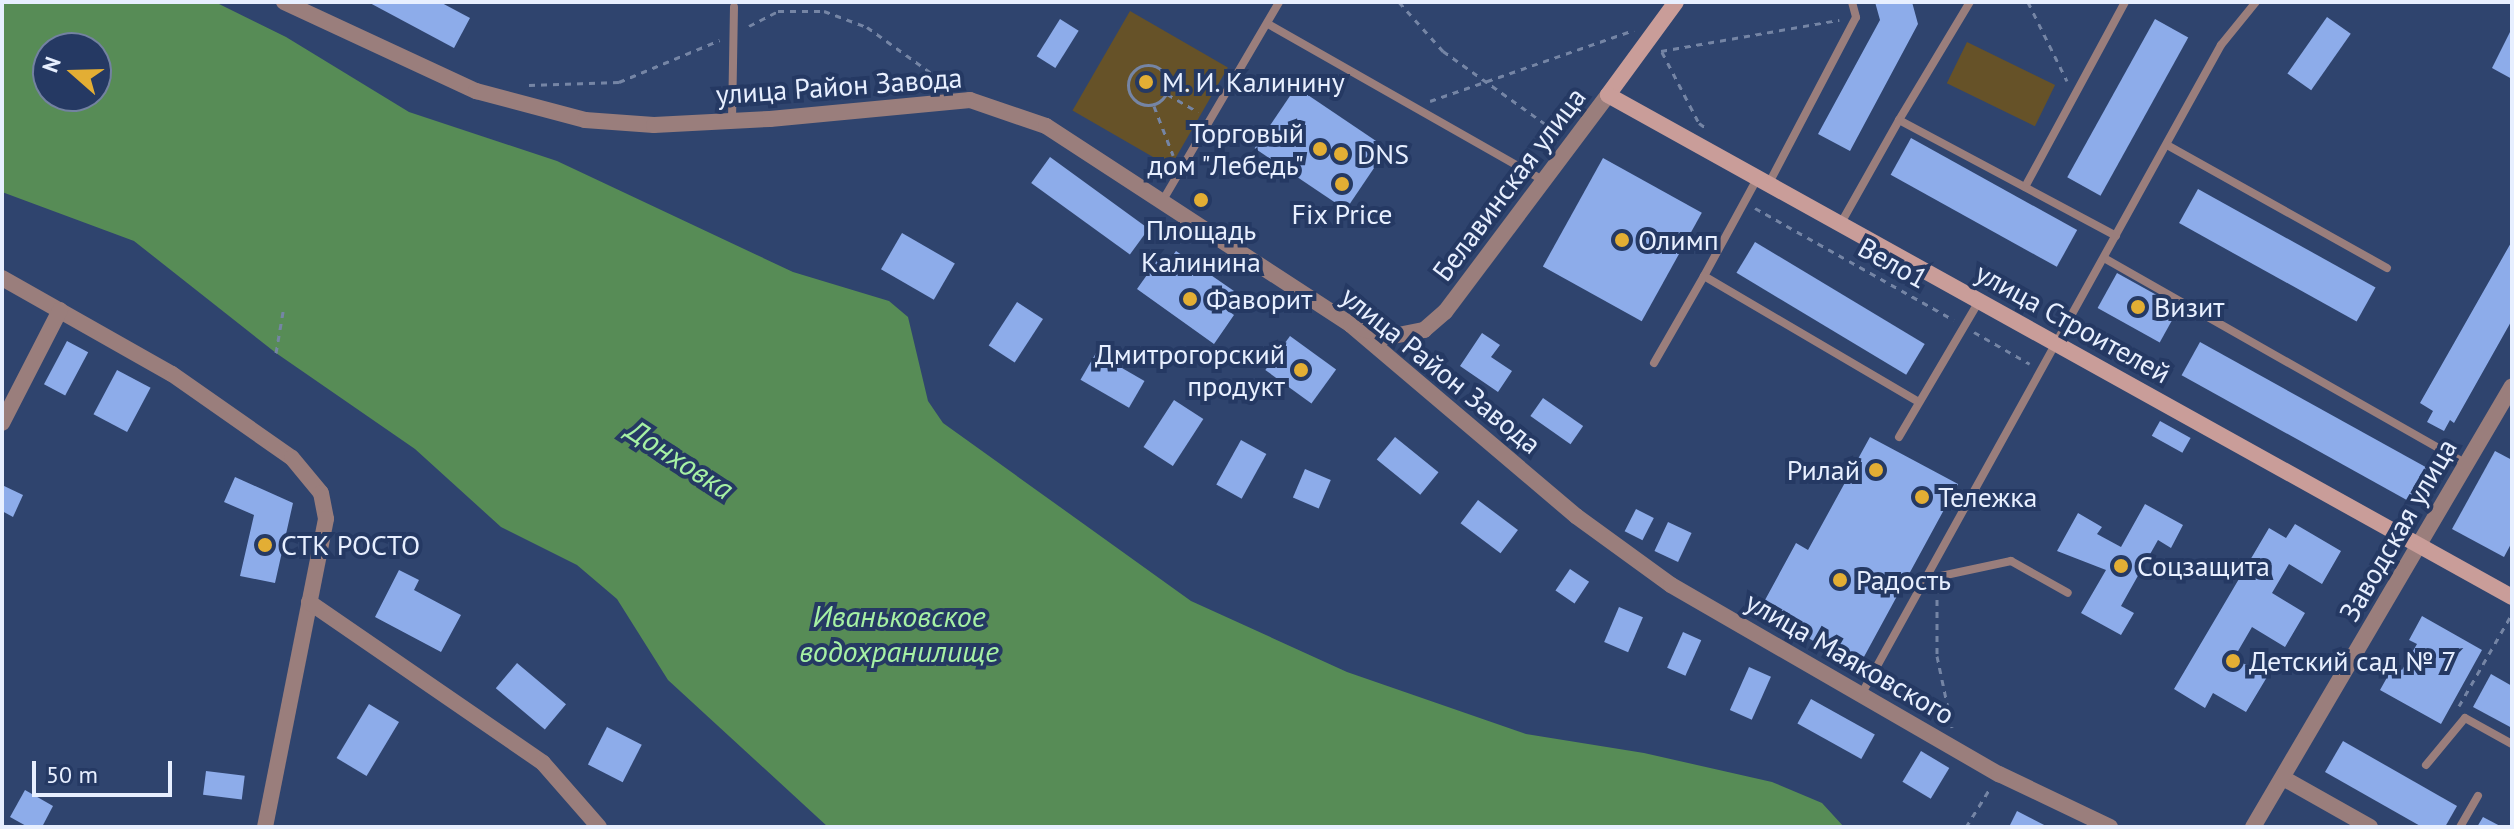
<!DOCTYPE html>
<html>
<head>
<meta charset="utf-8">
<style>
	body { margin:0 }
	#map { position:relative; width:2514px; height:829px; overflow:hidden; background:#2f446e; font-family:"PT Sans",sans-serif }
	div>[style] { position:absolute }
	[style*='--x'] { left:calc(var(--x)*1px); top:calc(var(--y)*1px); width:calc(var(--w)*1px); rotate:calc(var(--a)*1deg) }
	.green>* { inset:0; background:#665228; transform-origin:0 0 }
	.water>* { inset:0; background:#578c56 }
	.building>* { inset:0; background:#8dacea; transform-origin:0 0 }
	.path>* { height:3px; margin-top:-1.5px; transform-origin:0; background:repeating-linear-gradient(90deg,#7585a5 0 6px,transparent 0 12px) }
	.path>.ring { margin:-1.5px; padding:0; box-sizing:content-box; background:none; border:3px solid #7585a5; border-radius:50% }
	.service>* { height:8px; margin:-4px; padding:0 4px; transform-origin:4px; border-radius:4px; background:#9a7e7c }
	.minor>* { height:16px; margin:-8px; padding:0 8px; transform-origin:8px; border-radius:8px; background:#9a7e7c }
	.tertiary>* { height:16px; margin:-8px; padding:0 8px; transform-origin:8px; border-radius:8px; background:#9a7e7c }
	.secondary>* { height:16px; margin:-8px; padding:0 8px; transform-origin:8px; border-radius:8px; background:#c99d99 }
	.dots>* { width:22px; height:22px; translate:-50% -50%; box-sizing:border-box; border:4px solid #253963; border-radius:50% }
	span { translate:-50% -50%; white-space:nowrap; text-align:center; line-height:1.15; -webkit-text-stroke:8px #253963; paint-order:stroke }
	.poi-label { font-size:28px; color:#e7efff }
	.left { translate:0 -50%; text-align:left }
	.right { translate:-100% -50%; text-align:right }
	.street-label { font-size:28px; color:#e7efff }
	.water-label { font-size:30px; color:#a6f1a4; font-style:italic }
	.frame { position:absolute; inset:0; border:4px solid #e7efff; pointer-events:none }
	.north { position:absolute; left:32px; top:32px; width:80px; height:80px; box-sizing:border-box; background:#253963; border:2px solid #7382a1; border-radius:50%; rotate:290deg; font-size:22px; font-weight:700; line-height:32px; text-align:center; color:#e7efff }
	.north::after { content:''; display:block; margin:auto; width:28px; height:36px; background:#e3ae34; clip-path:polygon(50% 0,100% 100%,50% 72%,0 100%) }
	.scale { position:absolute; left:32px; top:761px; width:140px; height:36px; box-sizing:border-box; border:4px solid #e7efff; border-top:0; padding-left:10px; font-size:24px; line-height:28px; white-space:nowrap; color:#e7efff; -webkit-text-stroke:6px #253963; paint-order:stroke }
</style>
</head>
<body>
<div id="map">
	<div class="green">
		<i style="left:1130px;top:11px;width:113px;height:115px;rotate:30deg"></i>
		<i style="left:1967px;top:42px;width:98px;height:46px;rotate:26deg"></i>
	</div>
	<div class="water">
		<i style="clip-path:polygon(evenodd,2px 2px,215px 2px,286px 37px,409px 112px,557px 161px,793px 272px,889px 301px,908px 317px,928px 401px,943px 423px,1191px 601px,1347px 672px,1526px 734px,1644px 753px,1772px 782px,1822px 803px,1844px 827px,828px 827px,668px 680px,617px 599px,577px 565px,501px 527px,415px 449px,276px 353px,134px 241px,2px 192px,2px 2px,48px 48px,96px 48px,96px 96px,48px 96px,48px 48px)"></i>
	</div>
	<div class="building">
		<i style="clip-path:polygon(368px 2px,440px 2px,470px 18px,454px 48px)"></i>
		<i style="clip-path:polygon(1875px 2px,1912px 2px,1918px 24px,1850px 151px,1818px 134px,1880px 20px)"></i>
		<i style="left:2327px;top:17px;width:29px;height:69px;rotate:35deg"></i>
		<i style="left:1060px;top:19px;width:22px;height:44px;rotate:32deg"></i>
		<i style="left:2155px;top:19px;width:38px;height:181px;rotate:29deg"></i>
		<i style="clip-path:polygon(2512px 28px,2512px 79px,2492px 68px)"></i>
		<i style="left:1296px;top:87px;width:110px;height:74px;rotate:34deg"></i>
		<i style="left:1911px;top:138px;width:190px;height:42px;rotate:29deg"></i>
		<i style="left:1050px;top:157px;width:122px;height:32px;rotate:36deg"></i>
		<i style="left:1603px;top:158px;width:113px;height:124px;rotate:29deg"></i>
		<i style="left:2198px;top:189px;width:203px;height:39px;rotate:29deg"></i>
		<i style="left:902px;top:233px;width:61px;height:42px;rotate:30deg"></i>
		<i style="clip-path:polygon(2512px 241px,2512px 320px,2454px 423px,2450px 420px,2444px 431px,2427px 422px,2433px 411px,2420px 403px)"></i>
		<i style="left:1755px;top:242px;width:198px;height:36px;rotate:31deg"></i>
		<i style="clip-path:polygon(1176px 251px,1234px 291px,1223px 307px,1234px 315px,1214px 344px,1137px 289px,1161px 255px,1169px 261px)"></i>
		<i style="left:2117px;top:273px;width:71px;height:40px;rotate:29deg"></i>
		<i style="left:1017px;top:302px;width:31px;height:52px;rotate:33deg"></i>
		<i style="clip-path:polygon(1482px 333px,1500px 345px,1491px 357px,1512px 371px,1498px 392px,1460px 366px)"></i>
		<i style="left:1290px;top:336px;width:57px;height:42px;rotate:36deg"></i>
		<i style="left:67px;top:341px;width:24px;height:49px;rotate:28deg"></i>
		<i style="left:2200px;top:342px;width:260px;height:38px;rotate:29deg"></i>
		<i style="left:1096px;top:353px;width:56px;height:31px;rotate:30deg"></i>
		<i style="left:117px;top:370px;width:38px;height:50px;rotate:28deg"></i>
		<i style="left:1543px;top:398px;width:49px;height:22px;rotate:35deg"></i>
		<i style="left:1174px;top:400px;width:35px;height:56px;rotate:33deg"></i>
		<i style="left:2160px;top:421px;width:35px;height:17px;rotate:29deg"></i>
		<i style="left:1395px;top:437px;width:56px;height:29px;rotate:39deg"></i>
		<i style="clip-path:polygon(1870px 437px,1958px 484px,1859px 666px,1759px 611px,1796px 543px,1808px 550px)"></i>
		<i style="left:1241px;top:440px;width:29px;height:51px;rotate:29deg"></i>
		<i style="clip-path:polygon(2495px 451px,2512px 460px,2512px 542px,2504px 557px,2452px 529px)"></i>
		<i style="left:1305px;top:469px;width:28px;height:31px;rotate:23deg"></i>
		<i style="clip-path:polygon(235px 477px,293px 503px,275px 583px,240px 576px,254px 515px,224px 502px)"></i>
		<i style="clip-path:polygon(2px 485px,23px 495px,13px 517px,2px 511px)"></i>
		<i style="left:1478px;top:500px;width:50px;height:29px;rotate:37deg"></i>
		<i style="clip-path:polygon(2145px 504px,2183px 525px,2171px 548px,2158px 540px,2121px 606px,2134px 613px,2121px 635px,2081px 613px,2106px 570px,2057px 551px,2078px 513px,2102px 527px,2097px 534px,2121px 547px)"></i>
		<i style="left:1636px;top:509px;width:20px;height:25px;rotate:27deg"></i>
		<i style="left:1668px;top:522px;width:26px;height:32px;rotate:25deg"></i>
		<i style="clip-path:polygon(2295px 524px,2341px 551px,2322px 584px,2289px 564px,2272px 593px,2305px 613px,2285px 647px,2252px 627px,2234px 658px,2267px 677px,2246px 712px,2213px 693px,2205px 708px,2174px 689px,2269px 528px,2286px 538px)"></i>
		<i style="left:1570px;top:569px;width:23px;height:26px;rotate:34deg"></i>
		<i style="clip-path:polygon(399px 570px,419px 580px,414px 590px,461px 615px,441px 652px,375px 617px)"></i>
		<i style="left:1619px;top:607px;width:26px;height:38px;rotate:23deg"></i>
		<i style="clip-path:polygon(2422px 616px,2482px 650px,2441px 724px,2380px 690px,2394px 665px,2402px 670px,2417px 644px,2409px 640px)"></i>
		<i style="left:1683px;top:632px;width:20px;height:39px;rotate:24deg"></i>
		<i style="left:517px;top:663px;width:64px;height:33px;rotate:40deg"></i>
		<i style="left:1749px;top:667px;width:24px;height:47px;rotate:24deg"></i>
		<i style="clip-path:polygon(2491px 674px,2512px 686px,2512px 728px,2473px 707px)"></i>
		<i style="left:1811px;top:699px;width:73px;height:28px;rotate:29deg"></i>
		<i style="left:369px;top:704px;width:35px;height:63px;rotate:31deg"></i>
		<i style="left:607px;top:727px;width:39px;height:42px;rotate:27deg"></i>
		<i style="clip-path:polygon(2343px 741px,2457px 806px,2445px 827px,2422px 827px,2325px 772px)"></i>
		<i style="left:1921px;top:751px;width:33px;height:36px;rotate:31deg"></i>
		<i style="left:206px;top:771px;width:39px;height:24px;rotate:7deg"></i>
		<i style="clip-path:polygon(25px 790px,53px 806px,42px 827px,28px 827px,10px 817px)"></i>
		<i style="clip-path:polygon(2017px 811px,2048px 827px,2009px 827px)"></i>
		<i style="clip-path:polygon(2483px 817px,2502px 827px,2477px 827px)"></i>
	</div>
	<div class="path">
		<i style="--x:1399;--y:2;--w:66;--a:48.1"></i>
		<i style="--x:1443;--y:51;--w:141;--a:35.5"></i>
		<i style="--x:2028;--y:2;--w:88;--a:63.7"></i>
		<i style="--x:749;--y:26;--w:33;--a:-27"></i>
		<i style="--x:778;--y:11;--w:46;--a:0"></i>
		<i style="--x:824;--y:11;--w:46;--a:20.4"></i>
		<i style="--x:867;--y:27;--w:100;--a:35.6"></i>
		<i style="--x:1661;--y:51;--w:181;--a:-9.9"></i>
		<i style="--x:1662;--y:52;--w:80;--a:62.5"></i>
		<i style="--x:1699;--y:123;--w:9;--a:36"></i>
		<i class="ring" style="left:1128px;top:65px;width:37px;height:37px"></i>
		<i style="--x:529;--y:85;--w:90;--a:-1.9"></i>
		<i style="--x:619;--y:82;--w:109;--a:-22.6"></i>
		<i style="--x:1167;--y:94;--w:36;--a:30"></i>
		<i style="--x:1430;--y:101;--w:216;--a:-19.2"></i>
		<i style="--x:1154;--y:106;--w:53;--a:68.8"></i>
		<i style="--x:1755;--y:208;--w:228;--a:29.4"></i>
		<i style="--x:1974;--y:332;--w:64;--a:29.7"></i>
		<i style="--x:276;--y:353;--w:42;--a:-80.3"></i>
		<i style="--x:1937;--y:588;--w:68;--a:90"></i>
		<i style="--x:1937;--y:656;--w:73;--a:78.1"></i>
		<i style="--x:2459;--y:706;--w:106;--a:-60.1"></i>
		<i style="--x:1966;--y:827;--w:44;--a:-58.1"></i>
	</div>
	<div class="service">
		<i style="--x:1268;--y:24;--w:318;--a:29.6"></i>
		<i style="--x:1899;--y:120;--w:138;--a:-59"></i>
		<i style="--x:732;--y:121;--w:114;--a:-89"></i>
		<i style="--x:2167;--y:145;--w:252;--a:29.2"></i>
		<i style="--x:1758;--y:177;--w:113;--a:118.6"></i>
		<i style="--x:1704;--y:276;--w:249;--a:30.4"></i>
		<i style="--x:1769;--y:183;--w:187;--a:-62.3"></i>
		<i style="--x:1856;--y:17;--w:16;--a:-105"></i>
		<i style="--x:2025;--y:187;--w:210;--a:-61.6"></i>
		<i style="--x:1163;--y:200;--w:229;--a:-59.6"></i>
		<i style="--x:1841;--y:223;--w:118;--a:-60.6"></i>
		<i style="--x:1899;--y:120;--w:246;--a:28.1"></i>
		<i style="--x:2104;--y:258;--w:417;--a:29.6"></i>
		<i style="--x:1654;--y:363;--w:100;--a:-60.1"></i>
		<i style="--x:1899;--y:437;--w:158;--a:-59.5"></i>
		<i style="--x:2378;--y:569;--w:23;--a:31"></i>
		<i style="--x:1927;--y:579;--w:86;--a:-12.1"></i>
		<i style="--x:2011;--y:561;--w:65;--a:29.3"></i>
		<i style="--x:1861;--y:695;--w:743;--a:-61.02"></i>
		<i style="--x:2221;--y:45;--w:55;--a:-50.9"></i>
		<i style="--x:2426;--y:765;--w:61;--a:-50.3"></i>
		<i style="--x:2465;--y:718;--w:54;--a:29"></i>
		<i style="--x:2460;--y:827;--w:36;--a:-60"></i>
	</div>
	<div class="minor">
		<i style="--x:2;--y:278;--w:195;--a:29.5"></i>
		<i style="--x:172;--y:374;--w:146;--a:35"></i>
		<i style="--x:292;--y:458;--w:45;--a:50.4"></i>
		<i style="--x:321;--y:493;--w:26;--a:79"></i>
		<i style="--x:326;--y:519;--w:314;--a:101.2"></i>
		<i style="--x:1352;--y:326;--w:294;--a:40.3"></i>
		<i style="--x:1576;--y:516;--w:117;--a:36"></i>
		<i style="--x:1671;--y:585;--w:379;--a:30"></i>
		<i style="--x:1999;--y:774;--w:123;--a:25.5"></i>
		<i style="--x:2;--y:423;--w:127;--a:-62.8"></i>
		<i style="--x:309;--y:602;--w:284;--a:34.5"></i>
		<i style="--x:543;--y:763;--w:85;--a:48.8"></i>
		<i style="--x:2283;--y:778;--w:100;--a:29.4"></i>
		<i style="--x:2253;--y:827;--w:511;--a:-59.57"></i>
	</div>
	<div class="tertiary">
		<i style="--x:284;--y:2;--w:212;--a:24.9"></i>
		<i style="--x:476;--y:91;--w:113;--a:14.9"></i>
		<i style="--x:585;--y:120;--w:69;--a:4.1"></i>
		<i style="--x:654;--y:125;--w:116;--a:-3"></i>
		<i style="--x:770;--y:119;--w:201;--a:-5.4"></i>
		<i style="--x:970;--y:100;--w:80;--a:18.9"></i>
		<i style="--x:1046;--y:126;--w:364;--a:33.1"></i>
		<i style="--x:1351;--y:325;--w:39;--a:18"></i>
		<i style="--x:1388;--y:337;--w:37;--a:-11"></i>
		<i style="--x:1424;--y:330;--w:28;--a:-41"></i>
		<i style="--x:1445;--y:312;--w:271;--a:-53.1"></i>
	</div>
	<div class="secondary">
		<i style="--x:1676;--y:2;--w:115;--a:126.2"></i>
		<i style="--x:1608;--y:95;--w:1034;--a:29.04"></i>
	</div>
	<div class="dots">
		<i style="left:1146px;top:82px;background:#e3ae34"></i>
		<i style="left:1320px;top:149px;background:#e3ae34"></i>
		<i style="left:1341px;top:154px;background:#e3ae34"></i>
		<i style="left:1342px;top:184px;background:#e3ae34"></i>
		<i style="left:1201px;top:200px;background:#e3ae34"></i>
		<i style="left:1622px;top:240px;background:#e3ae34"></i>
		<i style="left:1190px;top:299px;background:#e3ae34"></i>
		<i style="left:2138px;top:307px;background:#e3ae34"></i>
		<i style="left:1301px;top:370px;background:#e3ae34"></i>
		<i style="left:1876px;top:470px;background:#e3ae34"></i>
		<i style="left:1922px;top:497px;background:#e3ae34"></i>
		<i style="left:265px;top:545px;background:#e3ae34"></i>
		<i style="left:2121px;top:566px;background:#e3ae34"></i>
		<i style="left:1840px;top:580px;background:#e3ae34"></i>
		<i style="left:2233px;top:661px;background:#e3ae34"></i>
	</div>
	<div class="poi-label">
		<span class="left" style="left:1162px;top:82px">М. И. Калинину</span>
		<span class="right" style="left:1304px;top:149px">Торговый<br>дом "Лебедь"</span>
		<span class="left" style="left:1357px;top:154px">DNS</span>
		<span style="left:1342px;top:214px">Fix Price</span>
		<span style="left:1201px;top:246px">Площадь<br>Калинина</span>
		<span class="left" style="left:1638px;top:240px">Олимп</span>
		<span class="left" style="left:1206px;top:299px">Фаворит</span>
		<span class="left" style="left:2154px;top:307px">Визит</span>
		<span class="right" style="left:1285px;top:370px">Дмитрогорский<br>продукт</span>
		<span class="right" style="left:1860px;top:470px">Рилай</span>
		<span class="left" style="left:1938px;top:497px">Тележка</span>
		<span class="left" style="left:281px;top:545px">СТК РОСТО</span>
		<span class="left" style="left:2137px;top:566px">Соцзащита</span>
		<span class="left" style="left:1856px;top:580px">Радость</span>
		<span class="left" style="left:2249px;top:661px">Детский сад № 7</span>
	</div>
	<div class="street-label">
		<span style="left:839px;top:86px;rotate:-4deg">улица Район Завода</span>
		<span style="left:1509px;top:184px;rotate:-53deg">Белавинская улица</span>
		<span style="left:1893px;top:263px;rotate:29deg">Вело1</span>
		<span style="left:2073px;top:323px;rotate:29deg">улица Строителей</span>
		<span style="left:1441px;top:370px;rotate:39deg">улица Район Завода</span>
		<span style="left:2398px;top:530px;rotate:-60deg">Заводская улица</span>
		<span style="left:1850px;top:658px;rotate:30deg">улица Маяковского</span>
	</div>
	<div class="water-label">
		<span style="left:680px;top:459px;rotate:33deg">Донховка</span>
		<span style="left:899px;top:633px">Иваньковское<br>водохранилище</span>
	</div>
	<div class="frame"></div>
	<div class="north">N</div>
	<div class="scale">50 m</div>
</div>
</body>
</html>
